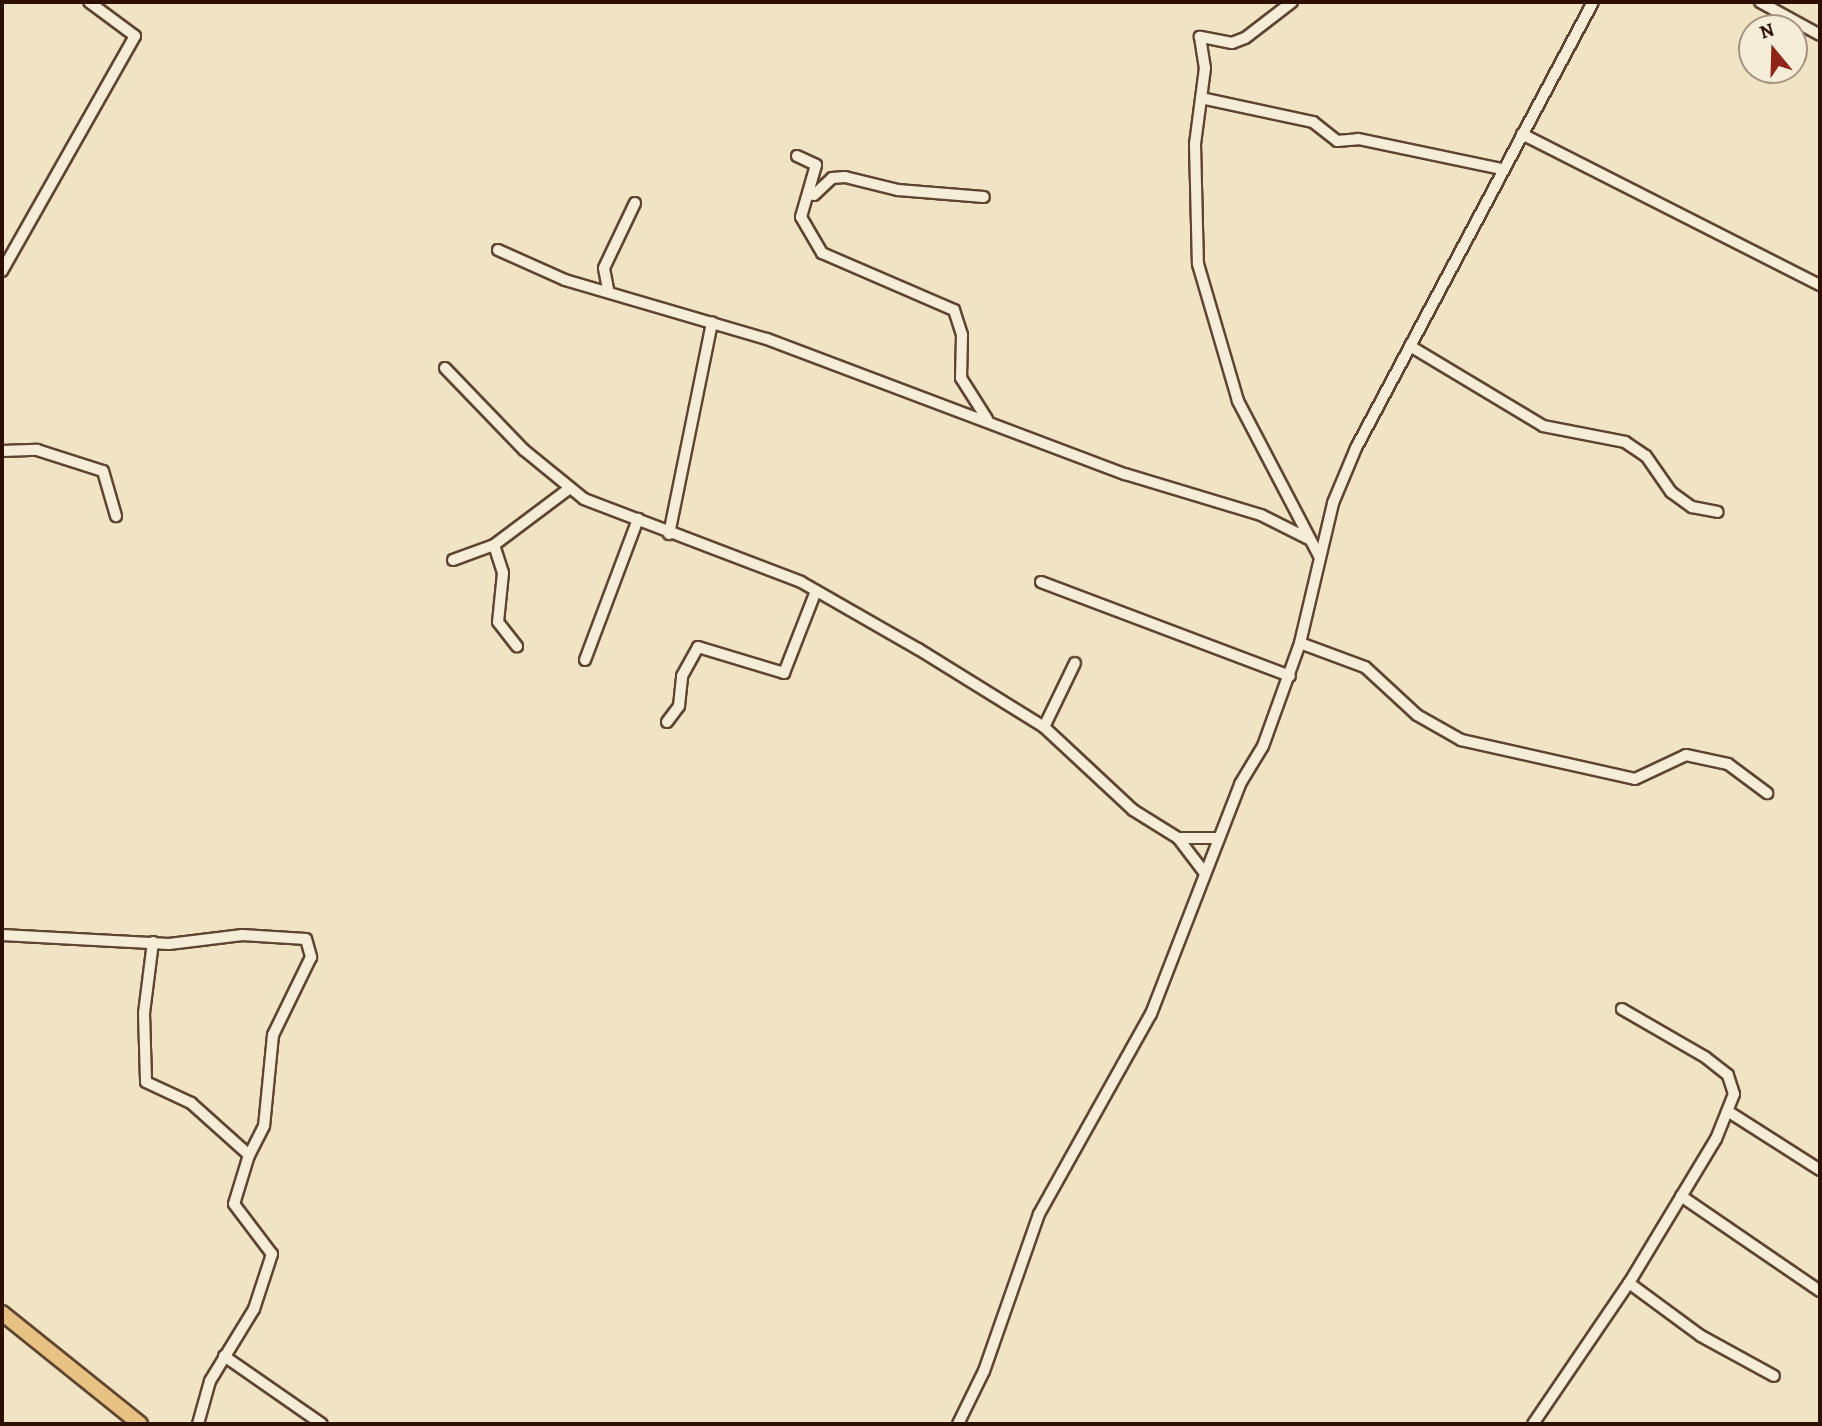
<!DOCTYPE html>
<html>
<head>
<meta charset="utf-8">
<style>
	body { margin:0 }
	#map { position:relative; width:1822px; height:1426px; overflow:hidden; background:#f1e4c4; font-family:Alegreya,serif }
	div>[style] { position:absolute }
	[style*='--x'] { left:calc(var(--x)*1px); top:calc(var(--y)*1px); width:calc(var(--w)*1px); rotate:calc(var(--a)*1deg) }
	.roads { filter:drop-shadow(2px 0 #5f4531) drop-shadow(-2px 0 #5f4531) drop-shadow(0 2px #5f4531) drop-shadow(0 -2px #5f4531) }
	.minor>* { height:10px; margin:-5px; padding:0 5px; transform-origin:5px; border-radius:5px; background:#f6edd9 }
	.major>* { height:14px; margin:-7px; padding:0 7px; transform-origin:7px; border-radius:7px; background:#e8c282 }
	span { translate:-50% -50%; white-space:nowrap; text-align:center; line-height:1.15; -webkit-text-stroke:7px #f6edd9; paint-order:stroke }
	.frame { position:absolute; inset:0; border:4px solid #2e1000; pointer-events:none }
	.north { position:absolute; left:1738px; top:14px; width:70px; height:70px; box-sizing:border-box; background:#f6edd9; border:2px solid #a69582; border-radius:50%; rotate:341deg; font-size:19px; font-weight:700; line-height:28px; text-align:center; color:#2e1000 }
	.north::after { content:''; display:block; margin:auto; width:24px; height:32px; background:#8f2418; clip-path:polygon(50% 0,100% 100%,50% 72%,0 100%) }
</style>
</head>
<body>
<div id="map">
	<div class="roads">
		<div class="minor">
			<i style="--x:1292;--y:2;--w:59;--a:142.5"></i>
			<i style="--x:1245;--y:38;--w:14;--a:159"></i>
			<i style="--x:1232;--y:43;--w:33;--a:-169"></i>
			<i style="--x:1200;--y:37;--w:31;--a:81"></i>
			<i style="--x:1205;--y:68;--w:77;--a:97.5"></i>
			<i style="--x:1195;--y:144;--w:120;--a:88.6"></i>
			<i style="--x:1198;--y:264;--w:143;--a:73.7"></i>
			<i style="--x:1238;--y:401;--w:175;--a:62.4"></i>
			<i style="--x:1760;--y:2;--w:68;--a:28.8"></i>
			<i style="--x:1201;--y:98;--w:115;--a:12.1"></i>
			<i style="--x:1313;--y:122;--w:31;--a:38"></i>
			<i style="--x:1337;--y:141;--w:21;--a:-5"></i>
			<i style="--x:1358;--y:139;--w:146;--a:11.8"></i>
			<i style="--x:1522;--y:134;--w:334;--a:26.9"></i>
			<i style="--x:797;--y:156;--w:21;--a:25"></i>
			<i style="--x:816;--y:165;--w:54;--a:106.1"></i>
			<i style="--x:801;--y:217;--w:42;--a:59.7"></i>
			<i style="--x:822;--y:253;--w:144;--a:23.4"></i>
			<i style="--x:954;--y:310;--w:26;--a:72"></i>
			<i style="--x:962;--y:335;--w:43;--a:91.3"></i>
			<i style="--x:961;--y:378;--w:49;--a:57.6"></i>
			<i style="--x:814;--y:195;--w:25;--a:-43"></i>
			<i style="--x:832;--y:178;--w:13;--a:-4"></i>
			<i style="--x:845;--y:177;--w:55;--a:13.8"></i>
			<i style="--x:898;--y:190;--w:86;--a:4.7"></i>
			<i style="--x:498;--y:250;--w:73;--a:24.1"></i>
			<i style="--x:565;--y:280;--w:210;--a:16.3"></i>
			<i style="--x:767;--y:339;--w:383;--a:20.7"></i>
			<i style="--x:1125;--y:474;--w:142;--a:16.8"></i>
			<i style="--x:1261;--y:515;--w:54;--a:26.6"></i>
			<i style="--x:2;--y:271;--w:270;--a:-60.5"></i>
			<i style="--x:135;--y:36;--w:57;--a:-143.5"></i>
			<i style="--x:608;--y:289;--w:21;--a:-101"></i>
			<i style="--x:604;--y:268;--w:72;--a:-64.5"></i>
			<i style="--x:1410;--y:346;--w:155;--a:31"></i>
			<i style="--x:1543;--y:426;--w:84;--a:11"></i>
			<i style="--x:1625;--y:442;--w:25;--a:34"></i>
			<i style="--x:1646;--y:456;--w:44;--a:55.2"></i>
			<i style="--x:1671;--y:492;--w:26;--a:36"></i>
			<i style="--x:1692;--y:507;--w:26;--a:11"></i>
			<i style="--x:445;--y:368;--w:114;--a:46.1"></i>
			<i style="--x:524;--y:450;--w:77;--a:39.2"></i>
			<i style="--x:584;--y:499;--w:232;--a:20.9"></i>
			<i style="--x:801;--y:582;--w:135;--a:29.8"></i>
			<i style="--x:918;--y:649;--w:148;--a:31.8"></i>
			<i style="--x:1044;--y:727;--w:122;--a:43"></i>
			<i style="--x:1133;--y:810;--w:53;--a:31.9"></i>
			<i style="--x:1178;--y:838;--w:43;--a:52.6"></i>
			<i style="--x:2;--y:451;--w:35;--a:-2"></i>
			<i style="--x:37;--y:450;--w:69;--a:17.7"></i>
			<i style="--x:103;--y:471;--w:47;--a:73.9"></i>
			<i style="--x:669;--y:534;--w:216;--a:-78.5"></i>
			<i style="--x:494;--y:545;--w:29;--a:72"></i>
			<i style="--x:503;--y:573;--w:49;--a:95.8"></i>
			<i style="--x:498;--y:622;--w:31;--a:52"></i>
			<i style="--x:453;--y:560;--w:44;--a:-20.1"></i>
			<i style="--x:494;--y:545;--w:95;--a:-36.9"></i>
			<i style="--x:1041;--y:582;--w:266;--a:20.7"></i>
			<i style="--x:1300;--y:643;--w:69;--a:20.3"></i>
			<i style="--x:1365;--y:667;--w:71;--a:42.7"></i>
			<i style="--x:1417;--y:715;--w:51;--a:29.6"></i>
			<i style="--x:1461;--y:740;--w:178;--a:12.6"></i>
			<i style="--x:1635;--y:779;--w:56;--a:-25.2"></i>
			<i style="--x:1686;--y:755;--w:43;--a:12.1"></i>
			<i style="--x:1728;--y:764;--w:49;--a:36.6"></i>
			<i style="--x:585;--y:660;--w:151;--a:-69.4"></i>
			<i style="--x:667;--y:722;--w:20;--a:-53"></i>
			<i style="--x:679;--y:706;--w:30;--a:-84"></i>
			<i style="--x:682;--y:676;--w:33;--a:-61"></i>
			<i style="--x:698;--y:647;--w:90;--a:16.8"></i>
			<i style="--x:784;--y:673;--w:88;--a:-68.7"></i>
			<i style="--x:1044;--y:727;--w:71;--a:-64.2"></i>
			<i style="--x:1178;--y:838;--w:41;--a:0"></i>
			<i style="--x:2;--y:935;--w:167;--a:3.1"></i>
			<i style="--x:169;--y:944;--w:74;--a:-7"></i>
			<i style="--x:242;--y:935;--w:64;--a:3.6"></i>
			<i style="--x:306;--y:939;--w:19;--a:74"></i>
			<i style="--x:311;--y:957;--w:87;--a:116"></i>
			<i style="--x:273;--y:1035;--w:91;--a:95.6"></i>
			<i style="--x:264;--y:1126;--w:33;--a:117"></i>
			<i style="--x:153;--y:942;--w:72;--a:97.2"></i>
			<i style="--x:144;--y:1013;--w:69;--a:88.3"></i>
			<i style="--x:146;--y:1082;--w:50;--a:25"></i>
			<i style="--x:191;--y:1103;--w:78;--a:41.9"></i>
			<i style="--x:249;--y:1155;--w:51;--a:107"></i>
			<i style="--x:234;--y:1204;--w:63;--a:52.8"></i>
			<i style="--x:272;--y:1254;--w:58;--a:108.1"></i>
			<i style="--x:254;--y:1309;--w:84;--a:121.4"></i>
			<i style="--x:210;--y:1381;--w:45;--a:105.6"></i>
			<i style="--x:1729;--y:1112;--w:108;--a:32.5"></i>
			<i style="--x:1681;--y:1196;--w:168;--a:34.4"></i>
			<i style="--x:1629;--y:1283;--w:89;--a:36.4"></i>
			<i style="--x:1701;--y:1336;--w:83;--a:28.7"></i>
			<i style="--x:224;--y:1356;--w:119;--a:34.8"></i>
			<i style="--x:958;--y:1424;--w:59;--a:-63.9"></i>
			<i style="--x:984;--y:1371;--w:166;--a:-70.7"></i>
			<i style="--x:1039;--y:1214;--w:229;--a:-60.8"></i>
			<i style="--x:1151;--y:1014;--w:247;--a:-68.8"></i>
			<i style="--x:1240;--y:784;--w:44;--a:-58.8"></i>
			<i style="--x:1263;--y:746;--w:109;--a:-70.2"></i>
			<i style="--x:1300;--y:643;--w:144;--a:-76.7"></i>
			<i style="--x:1333;--y:503;--w:60;--a:-67.3"></i>
			<i style="--x:1356;--y:448;--w:505;--a:-62.01"></i>
			<i style="--x:1533;--y:1424;--w:171;--a:-55.8"></i>
			<i style="--x:1629;--y:1283;--w:168;--a:-58.9"></i>
			<i style="--x:1716;--y:1139;--w:48;--a:-68.2"></i>
			<i style="--x:1734;--y:1094;--w:20;--a:-108"></i>
			<i style="--x:1728;--y:1075;--w:29;--a:-142"></i>
			<i style="--x:1705;--y:1057;--w:96;--a:-150"></i>
		</div>
		<div class="major">
			<i style="--x:2;--y:1313;--w:177;--a:38.8"></i>
		</div>
	</div>
	<div class="frame"></div>
	<div class="north">N</div>
</div>
</body>
</html>
